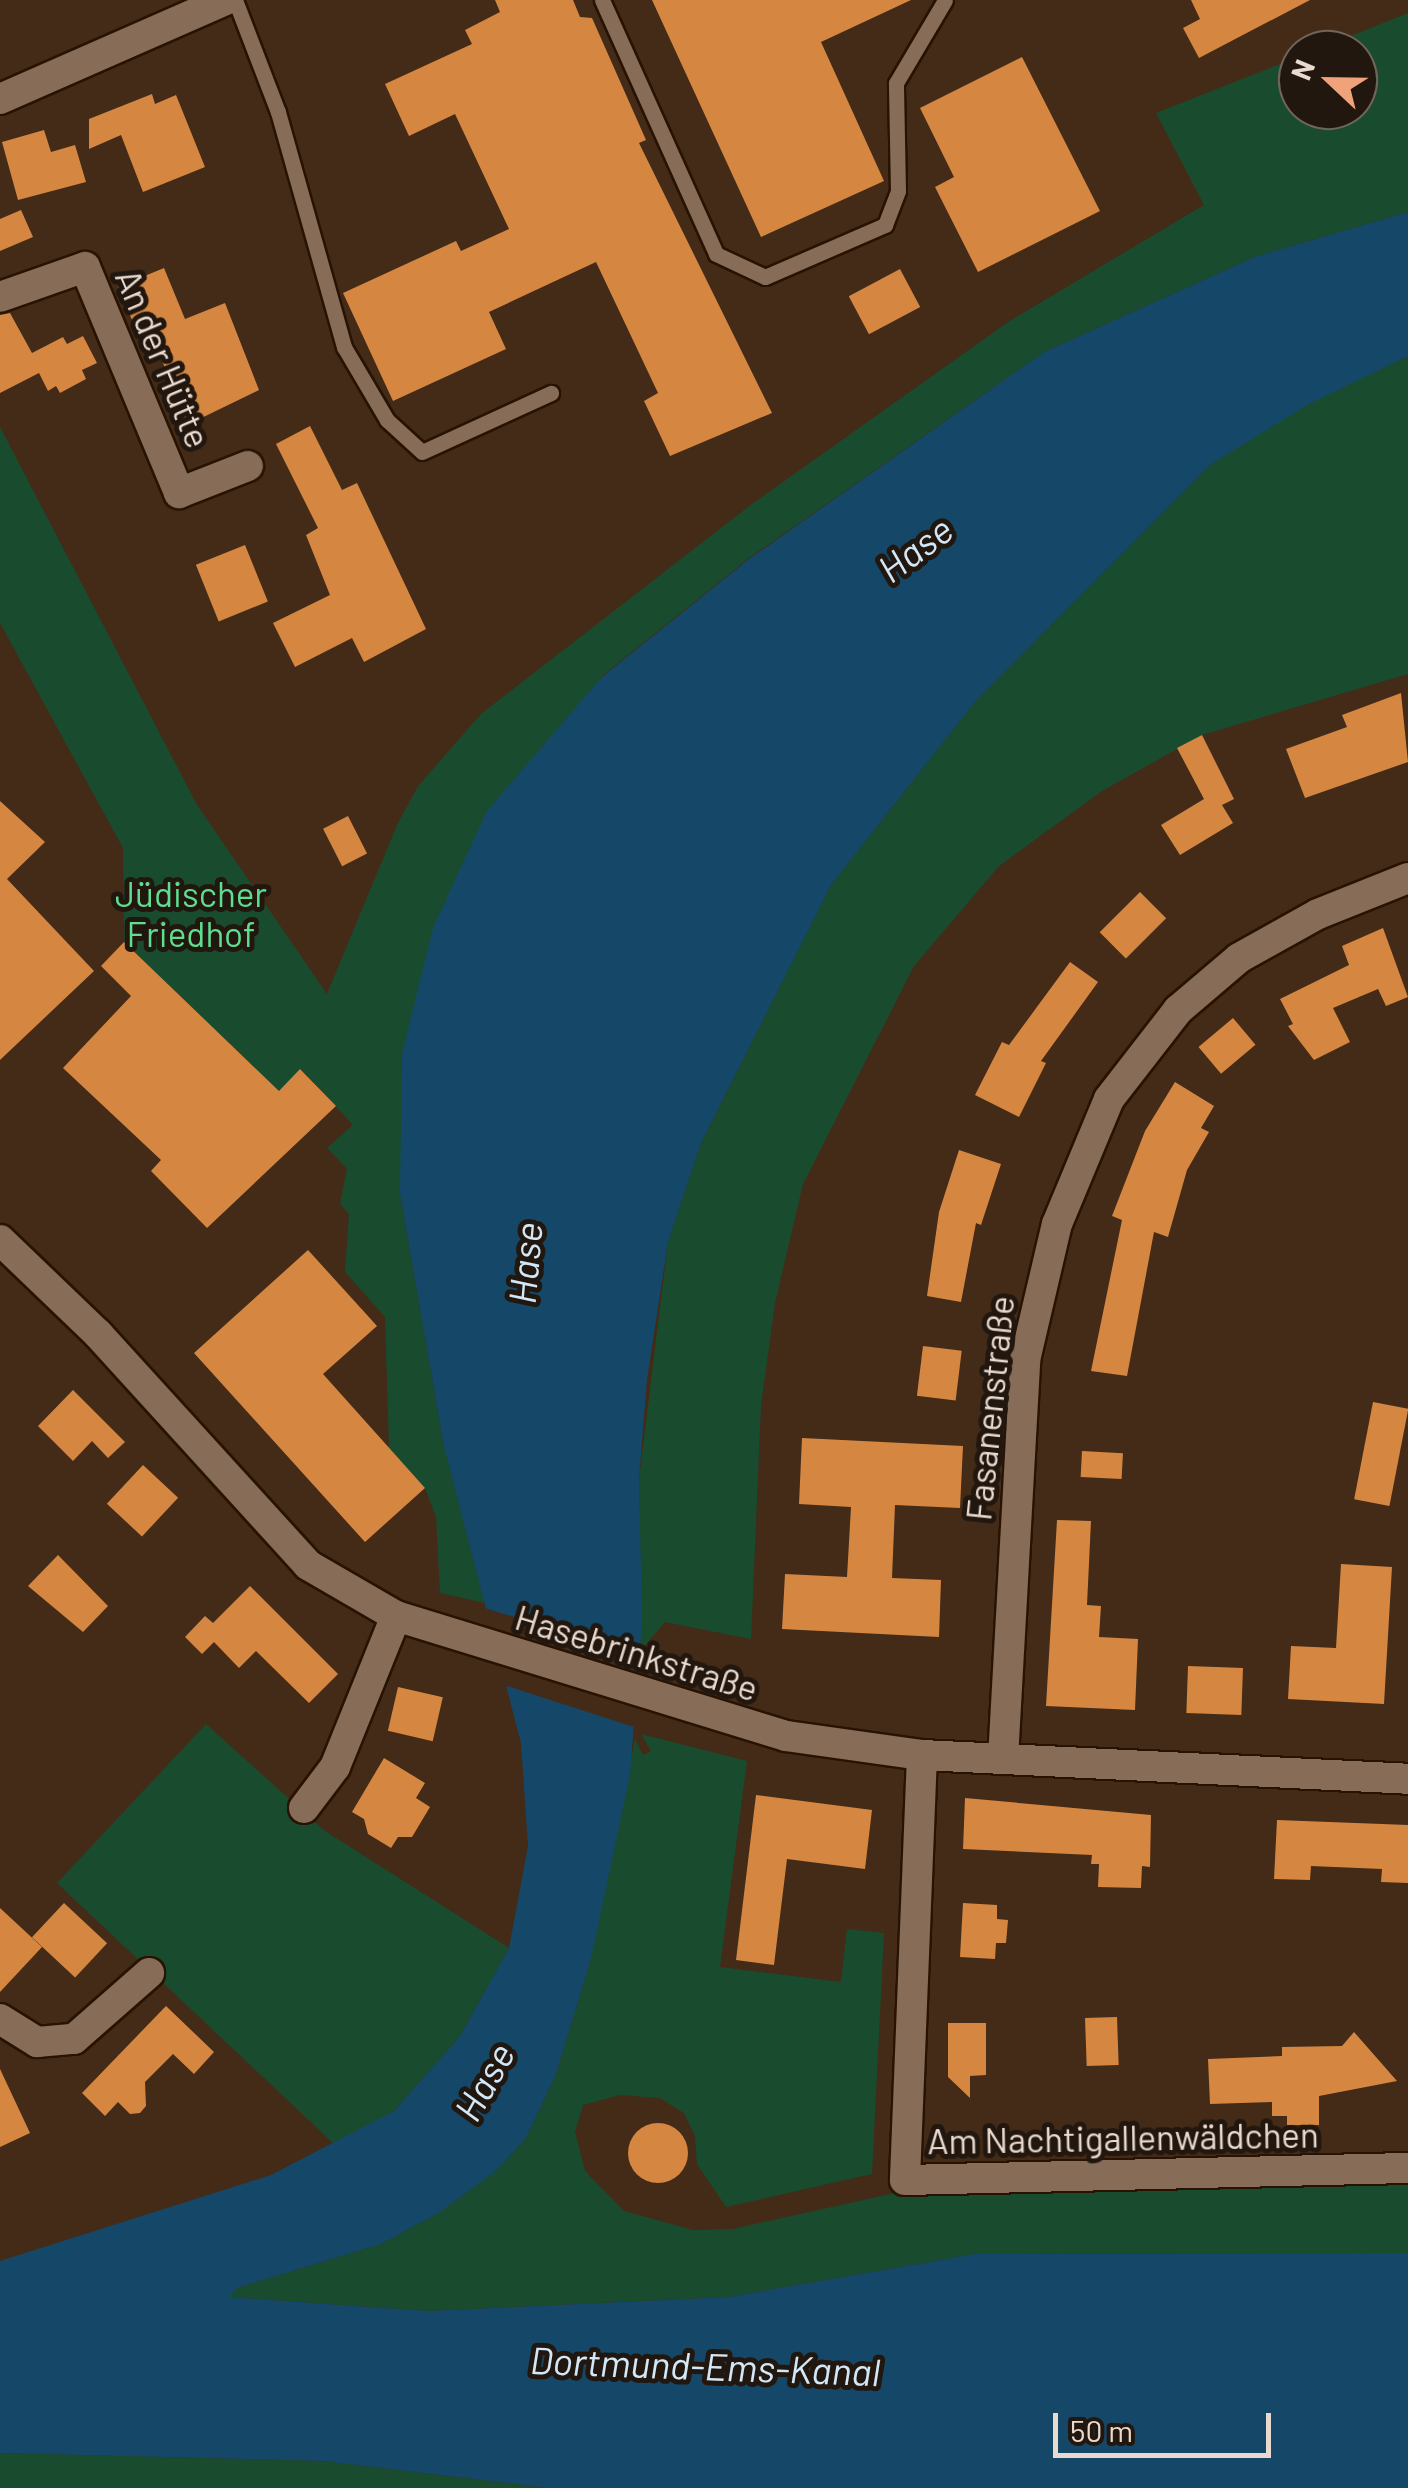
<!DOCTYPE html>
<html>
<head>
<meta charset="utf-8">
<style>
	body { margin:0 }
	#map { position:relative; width:1408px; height:2488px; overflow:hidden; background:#432b18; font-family:Barlow,sans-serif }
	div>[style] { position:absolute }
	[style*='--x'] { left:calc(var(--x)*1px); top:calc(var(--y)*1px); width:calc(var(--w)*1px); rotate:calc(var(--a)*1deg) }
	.green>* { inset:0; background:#194c2e }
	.water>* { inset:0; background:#154868 }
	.pier>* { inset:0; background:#432b18 }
	.building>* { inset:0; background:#d58742; transform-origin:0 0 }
	.round { border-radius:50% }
	.roads { filter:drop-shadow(2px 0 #281302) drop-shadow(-2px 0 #281302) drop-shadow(0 2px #281302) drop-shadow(0 -2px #281302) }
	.lane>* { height:15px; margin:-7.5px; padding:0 7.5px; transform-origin:7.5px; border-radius:7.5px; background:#876c58 }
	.street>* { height:30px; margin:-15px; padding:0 15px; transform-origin:15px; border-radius:15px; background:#876c58 }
	.secondary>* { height:30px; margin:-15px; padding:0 15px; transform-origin:15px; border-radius:15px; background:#876c58 }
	span { translate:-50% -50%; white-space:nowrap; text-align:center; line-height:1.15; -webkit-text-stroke:10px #21170e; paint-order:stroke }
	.street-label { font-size:35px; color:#e9d9ce }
	.park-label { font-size:35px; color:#5fdd90 }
	.water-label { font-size:38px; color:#d2e7f7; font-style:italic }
	.north { position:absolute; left:1278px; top:30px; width:100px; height:100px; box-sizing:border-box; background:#21170e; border:2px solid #71655b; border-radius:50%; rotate:292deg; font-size:28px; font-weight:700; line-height:40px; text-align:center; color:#e9d9ce }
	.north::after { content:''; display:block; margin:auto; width:35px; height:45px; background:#f0a27a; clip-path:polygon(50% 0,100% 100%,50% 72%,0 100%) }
	.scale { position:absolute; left:1053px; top:2413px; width:218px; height:45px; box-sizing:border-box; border:5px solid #e9d9ce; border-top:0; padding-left:12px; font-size:30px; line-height:35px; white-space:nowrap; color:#e9d9ce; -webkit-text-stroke:8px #21170e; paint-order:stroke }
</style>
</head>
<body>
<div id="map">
	<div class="green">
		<i style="clip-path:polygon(1408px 13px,1408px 212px,1257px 256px,1044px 352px,749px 558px,602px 676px,400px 1194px,444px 1447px,485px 1603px,440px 1593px,436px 1517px,425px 1488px,389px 1448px,385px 1317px,345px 1272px,349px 1214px,340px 1204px,347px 1169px,327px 1148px,353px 1125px,301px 1069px,279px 1091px,124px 942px,123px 848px,0 623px,0 427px,197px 805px,327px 994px,397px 825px,418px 786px,481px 714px,752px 504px,1008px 322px,1204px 205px,1156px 113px,1298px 57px,1298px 110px,1358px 110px,1358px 50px,1316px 50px)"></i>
		<i style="clip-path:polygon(1408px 356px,1408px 674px,1202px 735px,1102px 791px,999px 866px,914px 966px,803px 1184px,775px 1303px,761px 1405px,751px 1639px,665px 1622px,640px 1651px,639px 1479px,668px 1242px,701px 1143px,831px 885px,974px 703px,1210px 465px,1309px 403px)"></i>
		<i style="clip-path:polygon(206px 1724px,325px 1831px,509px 1948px,460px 2036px,394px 2111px,334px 2144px,57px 1883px)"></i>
		<i style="clip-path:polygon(641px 1734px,747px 1761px,720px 1967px,841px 1982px,847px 1929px,884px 1933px,872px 2174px,726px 2207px,697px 2164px,695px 2136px,684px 2113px,660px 2098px,620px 2095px,583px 2105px,575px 2132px,585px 2171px,624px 2211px,693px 2230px,733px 2229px,904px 2191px,1408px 2178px,1408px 2253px,975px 2254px,728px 2297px,428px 2311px,228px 2297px,237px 2288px,381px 2244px,440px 2212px,496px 2171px,526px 2138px,556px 2074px,591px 1959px,635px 1739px,643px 1755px,651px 1751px)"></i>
		<i style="clip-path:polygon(0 2453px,323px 2461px,549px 2488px,0 2488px)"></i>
	</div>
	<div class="water">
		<i style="clip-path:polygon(1408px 212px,1408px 356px,1309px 404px,1210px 465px,974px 703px,831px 885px,701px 1143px,668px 1242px,647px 1380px,639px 1479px,642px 1621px,630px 1774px,591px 1959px,556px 2074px,526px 2138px,496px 2171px,440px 2212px,381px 2244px,237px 2288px,229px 2297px,428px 2311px,728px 2297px,975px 2254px,1408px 2253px,1408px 2488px,549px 2488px,323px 2461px,0 2453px,0 2261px,271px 2175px,394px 2111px,460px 2036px,509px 1948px,528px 1846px,521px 1743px,444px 1447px,400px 1194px,402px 1054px,433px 928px,487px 811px,602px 677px,749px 559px,1044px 352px,1257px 256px)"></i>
	</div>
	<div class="pier">
		<i style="clip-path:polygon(481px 1607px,645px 1656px,640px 1729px,501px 1684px)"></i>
	</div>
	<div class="building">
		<i style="clip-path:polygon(495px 0,573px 0,580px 17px,592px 18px,646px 140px,639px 143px,772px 413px,670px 456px,644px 401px,658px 393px,596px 262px,489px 312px,506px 349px,393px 401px,343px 293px,456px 241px,461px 251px,509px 229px,455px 114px,409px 136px,385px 84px,472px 44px,465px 30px,500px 12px)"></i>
		<i style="clip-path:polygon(652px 0,911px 0,821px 42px,884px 181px,761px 237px)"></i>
		<i style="clip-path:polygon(1191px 0,1310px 0,1199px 58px,1183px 28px,1200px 19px)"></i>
		<i style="clip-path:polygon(1022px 57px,1100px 211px,978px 272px,935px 187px,954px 177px,920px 108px)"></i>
		<i style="clip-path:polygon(152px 94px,155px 104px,176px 95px,205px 167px,143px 192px,121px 135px,89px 149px,89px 119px)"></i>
		<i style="clip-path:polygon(44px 130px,51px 152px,75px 145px,86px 182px,18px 200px,2px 142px)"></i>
		<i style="clip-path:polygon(21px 210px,33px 237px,0 251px,0 219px)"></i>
		<i style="clip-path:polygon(164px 268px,185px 319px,225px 303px,259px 390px,187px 425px,147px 322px,135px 327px,118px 287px)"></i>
		<i style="left:900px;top:269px;width:43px;height:58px;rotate:62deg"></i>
		<i style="clip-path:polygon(10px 313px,32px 353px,63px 337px,67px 344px,83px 336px,97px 363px,82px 370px,86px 379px,60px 393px,56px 386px,48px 391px,39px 373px,0 393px,0 315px)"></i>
		<i style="clip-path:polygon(310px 426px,342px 490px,357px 483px,426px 629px,364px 662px,352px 638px,295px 667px,273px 623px,330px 595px,306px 535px,318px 528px,276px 444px)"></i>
		<i style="left:245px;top:545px;width:61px;height:53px;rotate:68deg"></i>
		<i style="clip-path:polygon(1401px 693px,1408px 762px,1305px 798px,1286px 749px,1347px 727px,1342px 715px)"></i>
		<i style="clip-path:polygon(1202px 735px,1234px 799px,1222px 805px,1233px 823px,1180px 855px,1161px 825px,1204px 799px,1177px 748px)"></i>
		<i style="clip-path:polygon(0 801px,45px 842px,7px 879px,94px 971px,0 1060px)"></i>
		<i style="left:348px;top:816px;width:42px;height:28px;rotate:63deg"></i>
		<i style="left:1140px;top:892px;width:37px;height:57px;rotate:45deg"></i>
		<i style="clip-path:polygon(1383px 928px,1408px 997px,1386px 1006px,1378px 989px,1333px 1008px,1350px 1042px,1314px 1060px,1288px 1026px,1293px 1024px,1280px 999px,1349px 965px,1342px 946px)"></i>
		<i style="clip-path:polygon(124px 942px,279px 1091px,300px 1069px,336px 1106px,207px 1228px,151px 1171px,161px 1160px,63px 1068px,131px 996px,101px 966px)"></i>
		<i style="clip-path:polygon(1070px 962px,1098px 982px,1041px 1061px,1046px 1063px,1019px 1117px,975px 1095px,1002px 1042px,1009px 1045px)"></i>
		<i style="left:1233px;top:1018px;width:35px;height:45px;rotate:50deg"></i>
		<i style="clip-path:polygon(1175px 1082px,1214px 1106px,1201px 1128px,1209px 1132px,1187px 1170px,1168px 1237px,1154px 1232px,1127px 1376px,1091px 1371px,1122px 1220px,1112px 1216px,1145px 1131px)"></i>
		<i style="clip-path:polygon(959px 1150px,1001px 1164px,981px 1225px,976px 1223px,961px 1302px,927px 1296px,939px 1212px)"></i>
		<i style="clip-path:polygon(308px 1250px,377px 1326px,323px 1374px,425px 1488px,365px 1542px,194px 1353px)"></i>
		<i style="left:923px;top:1346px;width:39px;height:50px;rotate:7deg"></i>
		<i style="clip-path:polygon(73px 1390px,125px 1442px,108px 1458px,92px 1441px,73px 1461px,38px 1426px)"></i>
		<i style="left:1373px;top:1402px;width:36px;height:99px;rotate:11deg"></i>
		<i style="clip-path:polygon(802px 1438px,963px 1446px,960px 1508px,895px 1505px,892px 1578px,941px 1580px,939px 1637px,782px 1629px,785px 1574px,847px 1577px,851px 1507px,799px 1504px)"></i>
		<i style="left:1082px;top:1451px;width:41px;height:26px;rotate:3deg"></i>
		<i style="left:143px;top:1465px;width:48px;height:53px;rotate:43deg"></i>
		<i style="clip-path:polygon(1057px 1520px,1091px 1521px,1087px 1605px,1101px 1606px,1099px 1637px,1138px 1639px,1135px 1710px,1046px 1706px)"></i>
		<i style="clip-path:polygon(58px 1555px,108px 1606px,83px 1632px,28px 1586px)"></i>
		<i style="clip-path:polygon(1341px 1564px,1392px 1567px,1384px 1704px,1288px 1699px,1291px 1646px,1336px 1648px)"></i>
		<i style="clip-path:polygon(250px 1586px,338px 1674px,309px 1703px,256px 1651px,239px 1668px,214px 1642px,202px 1654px,185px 1637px,205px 1616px,213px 1623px)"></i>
		<i style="left:1188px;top:1666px;width:55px;height:47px;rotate:2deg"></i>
		<i style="left:398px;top:1687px;width:46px;height:45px;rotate:13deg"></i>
		<i style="clip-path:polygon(384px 1758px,425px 1783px,416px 1798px,430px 1807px,412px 1837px,398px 1837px,391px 1848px,368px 1834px,364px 1819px,352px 1812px)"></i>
		<i style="clip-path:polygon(756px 1795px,872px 1810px,865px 1869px,787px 1859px,774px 1965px,736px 1960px)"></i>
		<i style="clip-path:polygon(965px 1798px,1151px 1815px,1150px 1867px,1142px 1866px,1141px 1888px,1098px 1887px,1099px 1864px,1091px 1864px,1092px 1855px,963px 1849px)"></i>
		<i style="clip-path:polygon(1277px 1820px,1408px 1825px,1408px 1883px,1381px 1882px,1382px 1869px,1311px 1866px,1310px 1880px,1274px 1879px)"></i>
		<i style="left:64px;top:1903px;width:59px;height:47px;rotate:43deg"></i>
		<i style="clip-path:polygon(963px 1903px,997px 1905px,997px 1919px,1008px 1920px,1006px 1943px,996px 1943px,995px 1959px,960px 1957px)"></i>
		<i style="clip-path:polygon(0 1908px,42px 1947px,0 1992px)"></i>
		<i style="clip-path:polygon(166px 2006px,214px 2052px,194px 2074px,173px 2054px,145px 2082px,146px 2106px,140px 2113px,130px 2114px,118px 2102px,105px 2116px,82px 2093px)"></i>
		<i style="left:1117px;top:2017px;width:48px;height:32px;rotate:88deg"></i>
		<i style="clip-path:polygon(948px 2023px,986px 2023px,986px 2075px,970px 2076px,970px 2098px,948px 2077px)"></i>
		<i style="clip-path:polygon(1354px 2032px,1397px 2081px,1319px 2096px,1319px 2125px,1287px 2125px,1287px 2116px,1272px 2116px,1272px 2102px,1210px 2104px,1208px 2059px,1282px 2056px,1282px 2047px,1342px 2046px)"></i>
		<i style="clip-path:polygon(0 2069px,30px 2133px,0 2147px)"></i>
		<i class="round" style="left:628px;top:2123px;width:60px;height:60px"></i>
	</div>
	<div class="roads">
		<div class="lane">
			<i style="--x:235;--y:0;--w:120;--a:69"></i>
			<i style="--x:278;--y:112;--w:244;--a:74.3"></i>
			<i style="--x:344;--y:347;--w:85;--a:59.5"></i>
			<i style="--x:387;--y:420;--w:47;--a:42.4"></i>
			<i style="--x:422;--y:452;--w:142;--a:-24.6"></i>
			<i style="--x:602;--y:0;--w:278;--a:65.8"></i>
			<i style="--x:716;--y:254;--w:54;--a:25.1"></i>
			<i style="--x:765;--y:277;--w:131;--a:-23.4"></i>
			<i style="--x:885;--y:225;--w:36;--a:-69"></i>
			<i style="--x:898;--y:191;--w:108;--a:-91.1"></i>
			<i style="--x:896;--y:83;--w:96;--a:-59.4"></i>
		</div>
		<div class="street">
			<i style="--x:0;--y:99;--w:247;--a:-23.7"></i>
			<i style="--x:0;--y:297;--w:90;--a:-19.4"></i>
			<i style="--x:85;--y:267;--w:245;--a:67.4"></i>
			<i style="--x:179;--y:493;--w:74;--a:-21.4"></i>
			<i style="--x:922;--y:1755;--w:425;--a:92.3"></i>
			<i style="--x:905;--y:2180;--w:503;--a:-1.37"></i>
			<i style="--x:1003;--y:1759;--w:400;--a:-86.8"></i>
			<i style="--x:1025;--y:1360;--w:140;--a:-76.8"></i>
			<i style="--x:1057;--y:1224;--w:135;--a:-67.4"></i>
			<i style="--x:1109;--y:1099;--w:113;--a:-52.2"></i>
			<i style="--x:1178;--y:1010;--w:80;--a:-40.4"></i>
			<i style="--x:1239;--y:958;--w:90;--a:-29.1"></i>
			<i style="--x:1318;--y:914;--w:97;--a:-21.8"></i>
			<i style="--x:304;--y:1808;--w:51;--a:-52.9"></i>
			<i style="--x:335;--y:1767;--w:163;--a:-68"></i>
			<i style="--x:0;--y:2019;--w:44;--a:31.9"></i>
			<i style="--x:37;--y:2042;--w:37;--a:-5"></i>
			<i style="--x:74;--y:2039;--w:100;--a:-41.3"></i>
		</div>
		<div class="secondary">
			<i style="--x:0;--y:1240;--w:136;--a:43.8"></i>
			<i style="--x:98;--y:1334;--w:312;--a:47.7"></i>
			<i style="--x:308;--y:1565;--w:102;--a:30.1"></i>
			<i style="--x:396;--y:1616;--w:408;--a:17.1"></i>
			<i style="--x:786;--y:1736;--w:137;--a:8"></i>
			<i style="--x:922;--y:1755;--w:487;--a:2.8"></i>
		</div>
	</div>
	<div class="street-label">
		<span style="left:164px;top:358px;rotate:67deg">An der Hütte</span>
		<span style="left:989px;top:1408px;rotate:-84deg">Fasanenstraße</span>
		<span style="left:637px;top:1652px;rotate:17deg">Hasebrinkstraße</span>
		<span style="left:1123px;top:2137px;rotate:-1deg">Am Nachtigallenwäldchen</span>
	</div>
	<div class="park-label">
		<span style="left:191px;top:913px">Jüdischer<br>Friedhof</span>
	</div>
	<div class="water-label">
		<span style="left:915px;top:549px;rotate:-37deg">Hase</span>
		<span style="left:525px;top:1263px;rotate:-85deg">Hase</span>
		<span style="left:484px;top:2082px;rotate:-61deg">Hase</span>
		<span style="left:705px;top:2366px;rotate:2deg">Dortmund-Ems-Kanal</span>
	</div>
	<div class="north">N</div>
	<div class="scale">50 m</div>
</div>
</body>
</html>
